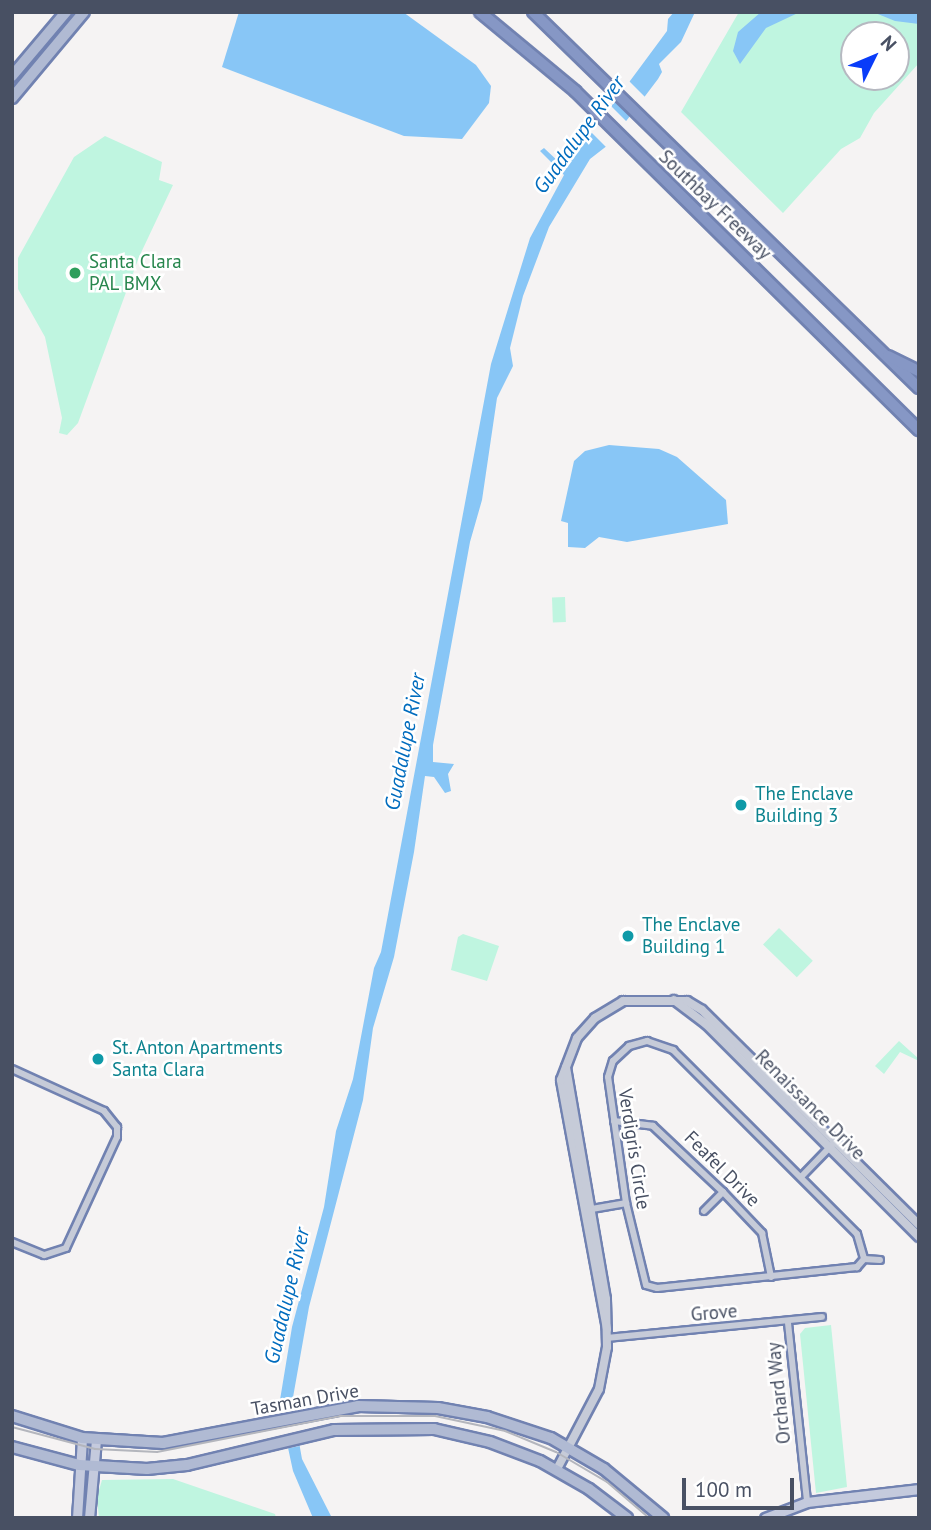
<!DOCTYPE html>
<html>
<head>
<meta charset="utf-8">
<style>
	body { margin:0 }
	#map { position:relative; width:931px; height:1530px; overflow:hidden; background:#f5f3f3; font-family:"PT Sans",sans-serif }
	div>[style] { position:absolute }
	[style*='--x'] { left:calc(var(--x)*1px); top:calc(var(--y)*1px); width:calc(var(--w)*1px); rotate:calc(var(--a)*1deg) }
	.green>* { inset:0; background:#bff5e0; transform-origin:0 0 }
	.water>* { inset:0; background:#88c6f6 }
	.pier>* { inset:0; background:#f5f3f3; transform-origin:0 0 }
	.roads { filter:drop-shadow(2px 0 #7182b1) drop-shadow(-2px 0 #7182b1) drop-shadow(0 2px #7182b1) drop-shadow(0 -2px #7182b1) }
	.minor>* { height:6px; margin:-3px; padding:0 3px; transform-origin:3px; border-radius:3px; background:#c6cbd8 }
	.tertiary>* { height:8px; margin:-4px; padding:0 4px; transform-origin:4px; border-radius:4px; background:#c6cbd8 }
	.secondary>* { height:9px; margin:-4.5px; padding:0 4.5px; transform-origin:4.5px; border-radius:4.5px; background:#c4cadd }
	.primary>* { height:10px; margin:-5px; padding:0 5px; transform-origin:5px; border-radius:5px; background:#b0bad3 }
	.motorway>* { height:10px; margin:-5px; padding:0 5px; transform-origin:5px; border-radius:5px; background:#8697c5 }
	.tram>* { height:2px; margin:-1px; padding:0 1px; transform-origin:1px; border-radius:1px; background:#b4b6bd }
	.dots>* { width:19px; height:19px; translate:-50% -50%; box-sizing:border-box; border:4px solid #fff; border-radius:50% }
	span { translate:-50% -50%; white-space:nowrap; text-align:center; line-height:1.15; -webkit-text-stroke:5px #fff; paint-order:stroke }
	.street-label { font-size:19px; color:#485063 }
	.leisure-label { font-size:19px; color:#27864d }
	.left { translate:0 -50%; text-align:left }
	.culture-label { font-size:19px; color:#0d838f }
	.water-label { font-size:21px; color:#006cbe; font-style:italic }
	.frame { position:absolute; inset:0; border:14px solid #485063; pointer-events:none }
	.north { position:absolute; left:840px; top:21px; width:70px; height:70px; box-sizing:border-box; background:#fff; border:2px solid #b6b9c1; border-radius:50%; rotate:47deg; font-size:19px; font-weight:700; line-height:28px; text-align:center; color:#485063 }
	.north::after { content:''; display:block; margin:auto; width:24px; height:32px; background:#093cf9; clip-path:polygon(50% 0,100% 100%,50% 72%,0 100%) }
	.scale { position:absolute; left:682px; top:1478px; width:112px; height:32px; box-sizing:border-box; border:4px solid #485063; border-top:0; padding-left:9px; font-size:21px; line-height:24px; white-space:nowrap; color:#485063; -webkit-text-stroke:5px #fff; paint-order:stroke }
</style>
</head>
<body>
<div id="map">
	<div class="green">
		<i style="clip-path:polygon(evenodd,739px 12px,919px 12px,919px 63px,874px 113px,860px 138px,841px 149px,783px 213px,681px 112px,739px 12px,854px 35px,896px 35px,896px 77px,854px 77px,854px 35px)"></i>
		<i style="clip-path:polygon(105px 136px,162px 162px,159px 180px,173px 185px,139px 257px,78px 423px,67px 435px,59px 433px,62px 418px,45px 337px,18px 289px,18px 258px,74px 157px)"></i>
		<i style="left:565px;top:597px;width:25px;height:13px;rotate:88deg"></i>
		<i style="left:779px;top:928px;width:47px;height:23px;rotate:44deg"></i>
		<i style="clip-path:polygon(463px 934px,499px 946px,487px 981px,451px 970px,458px 937px)"></i>
		<i style="clip-path:polygon(899px 1041px,919px 1059px,919px 1061px,900px 1052px,884px 1074px,875px 1066px)"></i>
		<i style="clip-path:polygon(831px 1325px,847px 1487px,816px 1493px,800px 1334px,805px 1328px)"></i>
		<i style="clip-path:polygon(173px 1479px,275px 1514px,276px 1518px,99px 1518px,97px 1497px,102px 1480px)"></i>
	</div>
	<div class="water">
		<i style="clip-path:polygon(239px 12px,403px 12px,476px 65px,491px 86px,489px 103px,462px 139px,404px 136px,222px 67px)"></i>
		<i style="clip-path:polygon(674px 12px,695px 12px,681px 42px,659px 64px,662px 72px,658px 79px,608px 145px,590px 159px,549px 227px,523px 296px,510px 348px,513px 366px,497px 398px,482px 500px,470px 542px,433px 745px,433px 762px,454px 764px,448px 774px,451px 791px,445px 793px,434px 777px,425px 776px,414px 852px,394px 957px,373px 1028px,363px 1100px,309px 1307px,292px 1403px,302px 1459px,332px 1518px,313px 1518px,293px 1471px,279px 1406px,292px 1327px,324px 1207px,336px 1131px,353px 1079px,374px 968px,381px 952px,491px 364px,530px 238px,564px 175px,540px 151px,544px 148px,561px 164px,570px 162px,667px 31px,668px 19px)"></i>
		<i style="clip-path:polygon(761px 12px,800px 12px,766px 28px,740px 64px,733px 51px,738px 32px)"></i>
		<i style="clip-path:polygon(873px 12px,919px 12px,919px 24px,895px 21px)"></i>
		<i style="clip-path:polygon(609px 445px,659px 449px,677px 457px,726px 500px,728px 524px,627px 542px,599px 537px,585px 548px,568px 547px,568px 523px,561px 521px,574px 461px,585px 451px)"></i>
	</div>
	<div class="pier">
		<i style="clip-path:polygon(627px 79px,646px 98px,631px 116px,612px 98px)"></i>
		<i style="clip-path:polygon(608px 103px,627px 122px,608px 149px,588px 129px)"></i>
		<i style="left:296px;top:1408px;width:38px;height:19px;rotate:79deg"></i>
	</div>
	<div class="roads">
		<div class="minor">
			<i style="--x:647;--y:1041;--w:28;--a:19"></i>
			<i style="--x:673;--y:1050;--w:260;--a:45"></i>
			<i style="--x:857;--y:1234;--w:26;--a:74"></i>
			<i style="--x:864;--y:1259;--w:11;--a:131"></i>
			<i style="--x:857;--y:1267;--w:201;--a:174"></i>
			<i style="--x:657;--y:1288;--w:11;--a:-165"></i>
			<i style="--x:646;--y:1285;--w:84;--a:-103.7"></i>
			<i style="--x:626;--y:1203;--w:127;--a:-98.1"></i>
			<i style="--x:608;--y:1077;--w:17;--a:-73"></i>
			<i style="--x:613;--y:1061;--w:22;--a:-43"></i>
			<i style="--x:629;--y:1046;--w:19;--a:-16"></i>
			<i style="--x:12;--y:1069;--w:101;--a:24.5"></i>
			<i style="--x:104;--y:1111;--w:21;--a:51"></i>
			<i style="--x:117;--y:1127;--w:10;--a:90"></i>
			<i style="--x:117;--y:1137;--w:122;--a:114.7"></i>
			<i style="--x:66;--y:1248;--w:23;--a:162"></i>
			<i style="--x:44;--y:1255;--w:35;--a:-158"></i>
			<i style="--x:614;--y:1121;--w:39;--a:7"></i>
			<i style="--x:653;--y:1126;--w:96;--a:43.3"></i>
			<i style="--x:723;--y:1192;--w:57;--a:46.4"></i>
			<i style="--x:762;--y:1233;--w:45;--a:78.4"></i>
			<i style="--x:801;--y:1177;--w:45;--a:-45.9"></i>
			<i style="--x:586;--y:1210;--w:41;--a:-9.9"></i>
			<i style="--x:704;--y:1211;--w:27;--a:-45"></i>
			<i style="--x:864;--y:1259;--w:16;--a:4"></i>
			<i style="--x:788;--y:1323;--w:180;--a:83.9"></i>
			<i style="--x:607;--y:1338;--w:216;--a:-5.6"></i>
		</div>
		<div class="tertiary">
			<i style="--x:674;--y:1000;--w:40;--a:37"></i>
			<i style="--x:706;--y:1024;--w:301;--a:45"></i>
			<i style="--x:607;--y:1329;--w:253;--a:-100.5"></i>
			<i style="--x:561;--y:1080;--w:45;--a:-69.1"></i>
			<i style="--x:577;--y:1038;--w:27;--a:-48"></i>
			<i style="--x:595;--y:1018;--w:33;--a:-31"></i>
			<i style="--x:623;--y:1001;--w:64;--a:0"></i>
			<i style="--x:687;--y:1001;--w:17;--a:31"></i>
			<i style="--x:702;--y:1010;--w:305;--a:44.7"></i>
			<i style="--x:557;--y:1469;--w:90;--a:-62.3"></i>
			<i style="--x:599;--y:1389;--w:43;--a:-79.2"></i>
			<i style="--x:607;--y:1347;--w:48;--a:-91.2"></i>
			<i style="--x:606;--y:1299;--w:235;--a:-99.8"></i>
		</div>
		<div class="secondary">
			<i style="--x:77;--y:1518;--w:80;--a:-86.4"></i>
			<i style="--x:89;--y:1518;--w:79;--a:-84.9"></i>
			<i style="--x:765;--y:1518;--w:45;--a:-20.9"></i>
			<i style="--x:807;--y:1502;--w:113;--a:-6.6"></i>
		</div>
		<div class="primary">
			<i style="--x:12;--y:76;--w:84;--a:-49.8"></i>
			<i style="--x:12;--y:98;--w:112;--a:-50.1"></i>
			<i style="--x:12;--y:1416;--w:73;--a:17.4"></i>
			<i style="--x:82;--y:1438;--w:81;--a:3.5"></i>
			<i style="--x:163;--y:1443;--w:198;--a:-10.7"></i>
			<i style="--x:358;--y:1406;--w:80;--a:1.4"></i>
			<i style="--x:438;--y:1408;--w:50;--a:10.4"></i>
			<i style="--x:487;--y:1417;--w:67;--a:18.2"></i>
			<i style="--x:551;--y:1438;--w:61;--a:30.3"></i>
			<i style="--x:604;--y:1469;--w:77;--a:39.7"></i>
			<i style="--x:12;--y:1447;--w:69;--a:15"></i>
			<i style="--x:79;--y:1465;--w:68;--a:3.4"></i>
			<i style="--x:147;--y:1469;--w:40;--a:-5.7"></i>
			<i style="--x:187;--y:1465;--w:151;--a:-13.4"></i>
			<i style="--x:334;--y:1430;--w:100;--a:-0.6"></i>
			<i style="--x:434;--y:1429;--w:57;--a:13.1"></i>
			<i style="--x:490;--y:1442;--w:53;--a:20.8"></i>
			<i style="--x:540;--y:1461;--w:56;--a:29.7"></i>
			<i style="--x:589;--y:1489;--w:48;--a:37.3"></i>
		</div>
		<div class="motorway">
			<i style="--x:480;--y:12;--w:124;--a:39.7"></i>
			<i style="--x:575;--y:91;--w:483;--a:44.6"></i>
			<i style="--x:533;--y:12;--w:539;--a:44.25"></i>
			<i style="--x:888;--y:356;--w:34;--a:26"></i>
		</div>
	</div>
	<div class="tram">
		<i style="--x:12;--y:1427;--w:86;--a:14.8"></i>
		<i style="--x:95;--y:1449;--w:62;--a:2.8"></i>
		<i style="--x:157;--y:1452;--w:187;--a:-11.1"></i>
		<i style="--x:340;--y:1416;--w:95;--a:0"></i>
		<i style="--x:435;--y:1416;--w:72;--a:12.1"></i>
		<i style="--x:505;--y:1431;--w:55;--a:22.4"></i>
		<i style="--x:556;--y:1452;--w:59;--a:30.5"></i>
		<i style="--x:607;--y:1482;--w:55;--a:40.6"></i>
	</div>
	<div class="dots">
		<i style="left:75px;top:273px;background:#2e9e5b"></i>
		<i style="left:741px;top:805px;background:#0f9aa8"></i>
		<i style="left:628px;top:936px;background:#0f9aa8"></i>
		<i style="left:98px;top:1059px;background:#0f9aa8"></i>
	</div>
	<div class="street-label">
		<span style="left:715px;top:205px;rotate:44deg">Southbay Freeway</span>
		<span style="left:810px;top:1105px;rotate:45deg">Renaissance Drive</span>
		<span style="left:634px;top:1149px;rotate:81deg">Verdigris Circle</span>
		<span style="left:722px;top:1169px;rotate:45deg">Feafel Drive</span>
		<span style="left:714px;top:1313px;rotate:-5deg">Grove</span>
		<span style="left:779px;top:1393px;rotate:-96deg">Orchard Way</span>
		<span style="left:305px;top:1400px;rotate:-10deg">Tasman Drive</span>
	</div>
	<div class="leisure-label">
		<span class="left" style="left:89px;top:273px">Santa Clara<br>PAL BMX</span>
	</div>
	<div class="culture-label">
		<span class="left" style="left:755px;top:805px">The Enclave<br>Building 3</span>
		<span class="left" style="left:642px;top:936px">The Enclave<br>Building 1</span>
		<span class="left" style="left:112px;top:1059px">St. Anton Apartments<br>Santa Clara</span>
	</div>
	<div class="water-label">
		<span style="left:579px;top:135px;rotate:-54deg">Guadalupe River</span>
		<span style="left:405px;top:742px;rotate:-79deg">Guadalupe River</span>
		<span style="left:287px;top:1296px;rotate:-77deg">Guadalupe River</span>
	</div>
	<div class="frame"></div>
	<div class="north">N</div>
	<div class="scale">100 m</div>
</div>
</body>
</html>
